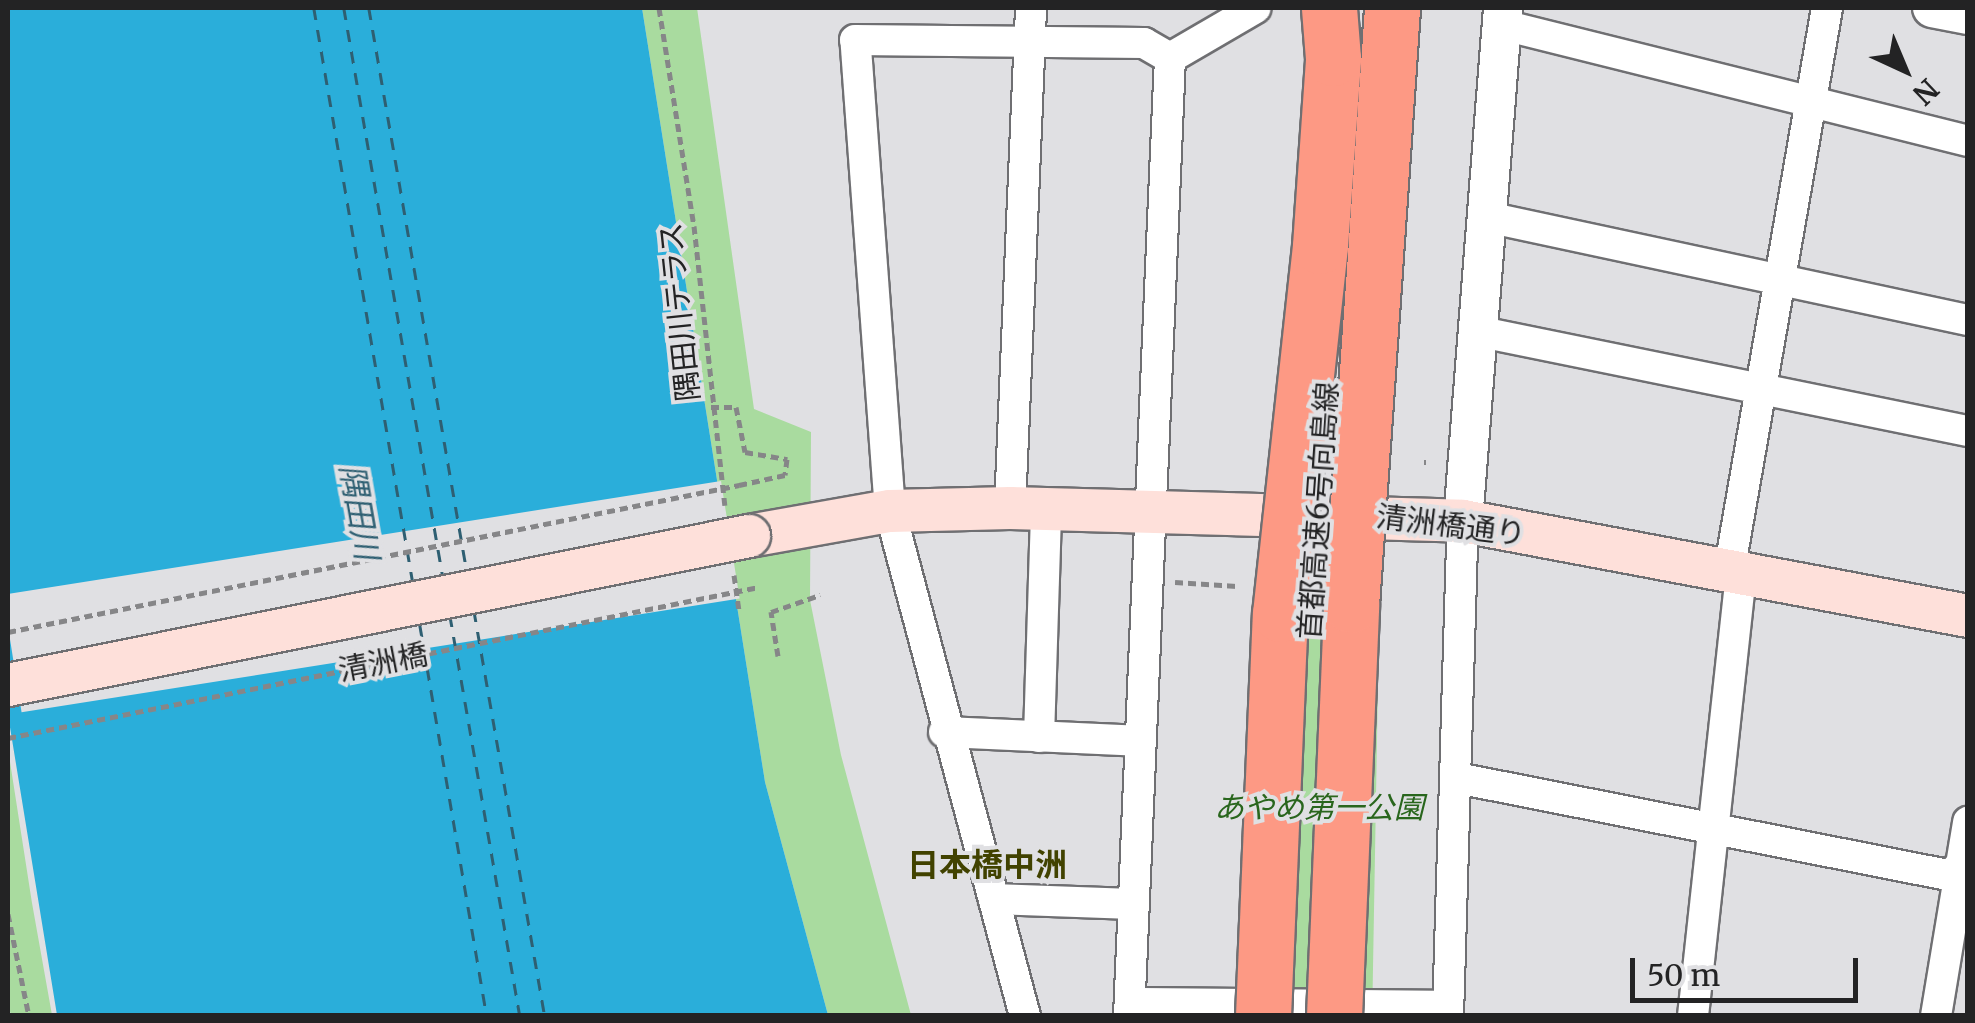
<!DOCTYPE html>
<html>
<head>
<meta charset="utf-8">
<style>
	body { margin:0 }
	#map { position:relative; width:1975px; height:1023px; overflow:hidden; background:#e0e0e3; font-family:Merriweather,"Noto Sans JP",serif }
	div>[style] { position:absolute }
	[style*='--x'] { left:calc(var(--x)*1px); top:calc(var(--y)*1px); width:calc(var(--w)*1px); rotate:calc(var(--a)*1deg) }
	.green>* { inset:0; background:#a9db9f; transform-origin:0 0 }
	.water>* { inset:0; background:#2aaeda }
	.pier>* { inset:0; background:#e0e0e3; transform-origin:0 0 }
	.ferry>* { height:2.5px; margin-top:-1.25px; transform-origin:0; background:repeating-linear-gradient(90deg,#2e5f72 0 12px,transparent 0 22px) }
	.path>* { height:5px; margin-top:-2.5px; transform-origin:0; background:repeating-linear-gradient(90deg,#868688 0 8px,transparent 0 13px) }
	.roads { filter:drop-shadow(2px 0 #6f6f72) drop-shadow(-2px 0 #6f6f72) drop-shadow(0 2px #6f6f72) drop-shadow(0 -2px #6f6f72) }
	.minor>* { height:30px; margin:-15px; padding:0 15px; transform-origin:15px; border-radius:15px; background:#fff }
	.tertiary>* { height:38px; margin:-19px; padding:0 19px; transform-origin:19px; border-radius:19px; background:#fff }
	.secondary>* { height:42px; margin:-21px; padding:0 21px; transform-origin:21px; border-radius:21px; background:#fee0da }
	.path-bridge>* { height:5px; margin-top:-2.5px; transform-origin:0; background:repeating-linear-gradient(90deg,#868688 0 8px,transparent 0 13px) }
	.bridges { filter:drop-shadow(2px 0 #6f6f72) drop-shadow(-2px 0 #6f6f72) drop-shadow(0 2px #6f6f72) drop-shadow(0 -2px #6f6f72) }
	.secondary-bridge>* { height:42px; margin:-21px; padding:0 21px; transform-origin:21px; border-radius:21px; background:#fee0da }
	.motorway-bridge>* { height:55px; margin:-27.5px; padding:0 27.5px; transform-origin:27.5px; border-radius:27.5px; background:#fd9984 }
	span { translate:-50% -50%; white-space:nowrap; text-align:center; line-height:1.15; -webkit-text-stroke:8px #e0e0e3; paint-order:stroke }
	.street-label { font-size:30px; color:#232324 }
	.park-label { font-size:30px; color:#29661d; font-style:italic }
	.water-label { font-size:32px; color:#2e5f72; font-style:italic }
	.neighbourhood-label { font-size:32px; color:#414200; font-weight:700 }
	.frame { position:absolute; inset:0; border:10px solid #232324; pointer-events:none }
	.north { position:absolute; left:1855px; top:20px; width:100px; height:100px; -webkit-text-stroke:8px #e0e0e3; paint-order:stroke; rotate:136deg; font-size:28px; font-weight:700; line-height:40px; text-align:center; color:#232324 }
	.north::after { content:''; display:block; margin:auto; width:35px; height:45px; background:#232324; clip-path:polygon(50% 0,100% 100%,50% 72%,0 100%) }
	.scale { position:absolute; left:1630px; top:958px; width:228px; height:45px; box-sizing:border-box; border:5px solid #232324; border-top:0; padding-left:12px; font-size:30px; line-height:35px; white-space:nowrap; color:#232324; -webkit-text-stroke:8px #e0e0e3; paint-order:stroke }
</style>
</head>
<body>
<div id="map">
	<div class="green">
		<i style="clip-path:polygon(642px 8px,697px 8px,754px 409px,811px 432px,810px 600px,841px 755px,911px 1015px,828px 1015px,765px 782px)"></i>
		<i style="left:1271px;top:624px;width:108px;height:365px;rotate:1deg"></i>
		<i style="clip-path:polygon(8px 749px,32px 903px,52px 1015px,11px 1015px,8px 1004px)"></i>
	</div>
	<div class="water">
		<i style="clip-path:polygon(8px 8px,642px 8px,765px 782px,828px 1015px,57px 1015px,8px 715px)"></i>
	</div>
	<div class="pier">
		<i style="left:721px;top:481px;width:119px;height:727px;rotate:81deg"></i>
	</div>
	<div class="ferry">
		<i style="--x:314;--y:8;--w:583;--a:80.23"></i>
		<i style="--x:344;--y:8;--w:578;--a:80.13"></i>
		<i style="--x:369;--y:8;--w:572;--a:80.14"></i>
		<i style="--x:474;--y:610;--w:412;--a:80.1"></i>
		<i style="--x:450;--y:615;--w:407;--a:80.1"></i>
		<i style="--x:420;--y:625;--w:397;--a:80.3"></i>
	</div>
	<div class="path">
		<i style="--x:659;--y:8;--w:221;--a:80.9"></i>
		<i style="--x:694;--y:226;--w:281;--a:83.7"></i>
		<i style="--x:711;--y:407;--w:25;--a:0"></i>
		<i style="--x:736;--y:407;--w:46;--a:78.7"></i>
		<i style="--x:745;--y:452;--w:43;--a:9.5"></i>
		<i style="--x:787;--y:459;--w:16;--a:97"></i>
		<i style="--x:785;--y:475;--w:47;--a:167.7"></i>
		<i style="--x:1424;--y:462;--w:2;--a:0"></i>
		<i style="--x:734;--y:575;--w:37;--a:82"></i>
		<i style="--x:1175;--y:582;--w:62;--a:3.7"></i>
		<i style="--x:778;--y:656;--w:45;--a:-99"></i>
		<i style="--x:771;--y:612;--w:52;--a:-19.1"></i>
		<i style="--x:8;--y:914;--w:104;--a:78.4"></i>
	</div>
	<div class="roads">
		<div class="minor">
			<i style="--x:1503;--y:25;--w:479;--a:14"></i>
			<i style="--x:1487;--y:217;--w:492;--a:12.1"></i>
			<i style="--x:1481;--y:332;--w:497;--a:11.5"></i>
			<i style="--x:1010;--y:508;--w:500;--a:-87.59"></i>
			<i style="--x:1729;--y:572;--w:572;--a:-80.14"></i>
			<i style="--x:944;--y:732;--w:195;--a:2.6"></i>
			<i style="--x:1039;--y:737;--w:229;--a:-88.2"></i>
			<i style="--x:1457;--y:778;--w:511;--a:11.18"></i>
			<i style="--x:994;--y:899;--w:138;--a:2.1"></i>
			<i style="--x:1130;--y:1003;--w:318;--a:0.5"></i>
			<i style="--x:1025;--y:1016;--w:523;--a:-104.97"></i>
			<i style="--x:890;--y:511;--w:472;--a:-94.2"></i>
			<i style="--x:855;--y:40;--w:289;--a:0.6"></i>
			<i style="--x:1144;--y:43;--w:30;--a:30"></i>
			<i style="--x:1129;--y:1016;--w:959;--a:-87.55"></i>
			<i style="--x:1170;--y:58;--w:99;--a:-30.2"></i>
			<i style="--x:1448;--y:1016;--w:495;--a:-88.3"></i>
			<i style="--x:1693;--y:1016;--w:444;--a:-83.8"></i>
			<i style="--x:1936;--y:1016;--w:197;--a:-80.6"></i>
		</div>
		<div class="tertiary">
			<i style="--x:1932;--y:8;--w:37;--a:11"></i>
			<i style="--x:1463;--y:521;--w:515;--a:-85.54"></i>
			<i style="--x:1960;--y:871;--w:8;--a:14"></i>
		</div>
		<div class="secondary">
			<i style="--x:749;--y:536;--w:143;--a:-10.1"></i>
			<i style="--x:890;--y:511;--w:120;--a:-1.4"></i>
			<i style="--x:1010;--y:508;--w:453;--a:1.6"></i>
			<i style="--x:1463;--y:521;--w:514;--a:10.65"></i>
		</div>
	</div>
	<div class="path-bridge">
		<i style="--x:8;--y:632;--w:746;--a:-11.37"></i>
		<i style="--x:8;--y:738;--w:766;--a:-11.37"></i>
	</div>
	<div class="bridges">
		<div class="secondary-bridge">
			<i style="--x:8;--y:685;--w:756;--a:-11.37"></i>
		</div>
		<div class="motorway-bridge">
			<i style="--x:1263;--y:1016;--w:402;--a:-87.6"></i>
			<i style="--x:1280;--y:614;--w:370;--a:-83.8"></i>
			<i style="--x:1320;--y:246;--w:188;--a:-86"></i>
			<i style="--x:1333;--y:58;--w:50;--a:-94.6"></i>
			<i style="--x:1334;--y:1016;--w:411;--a:-87.6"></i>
			<i style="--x:1351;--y:605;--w:598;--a:-86.07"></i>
		</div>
	</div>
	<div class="street-label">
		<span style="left:679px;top:312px;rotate:-96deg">隅田川テラス</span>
		<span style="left:1318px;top:511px;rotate:-86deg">首都高速6号向島線</span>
		<span style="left:1451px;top:525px;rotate:7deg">清洲橋通り</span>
		<span style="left:383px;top:662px;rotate:-11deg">清洲橋</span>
	</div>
	<div class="park-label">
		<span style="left:1319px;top:807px">あやめ第一公園</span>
	</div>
	<div class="water-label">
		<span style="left:359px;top:512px;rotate:80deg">隅田川</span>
	</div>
	<div class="neighbourhood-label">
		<span style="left:987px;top:865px">日本橋中洲</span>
	</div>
	<div class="frame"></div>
	<div class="north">N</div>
	<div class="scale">50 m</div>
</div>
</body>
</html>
